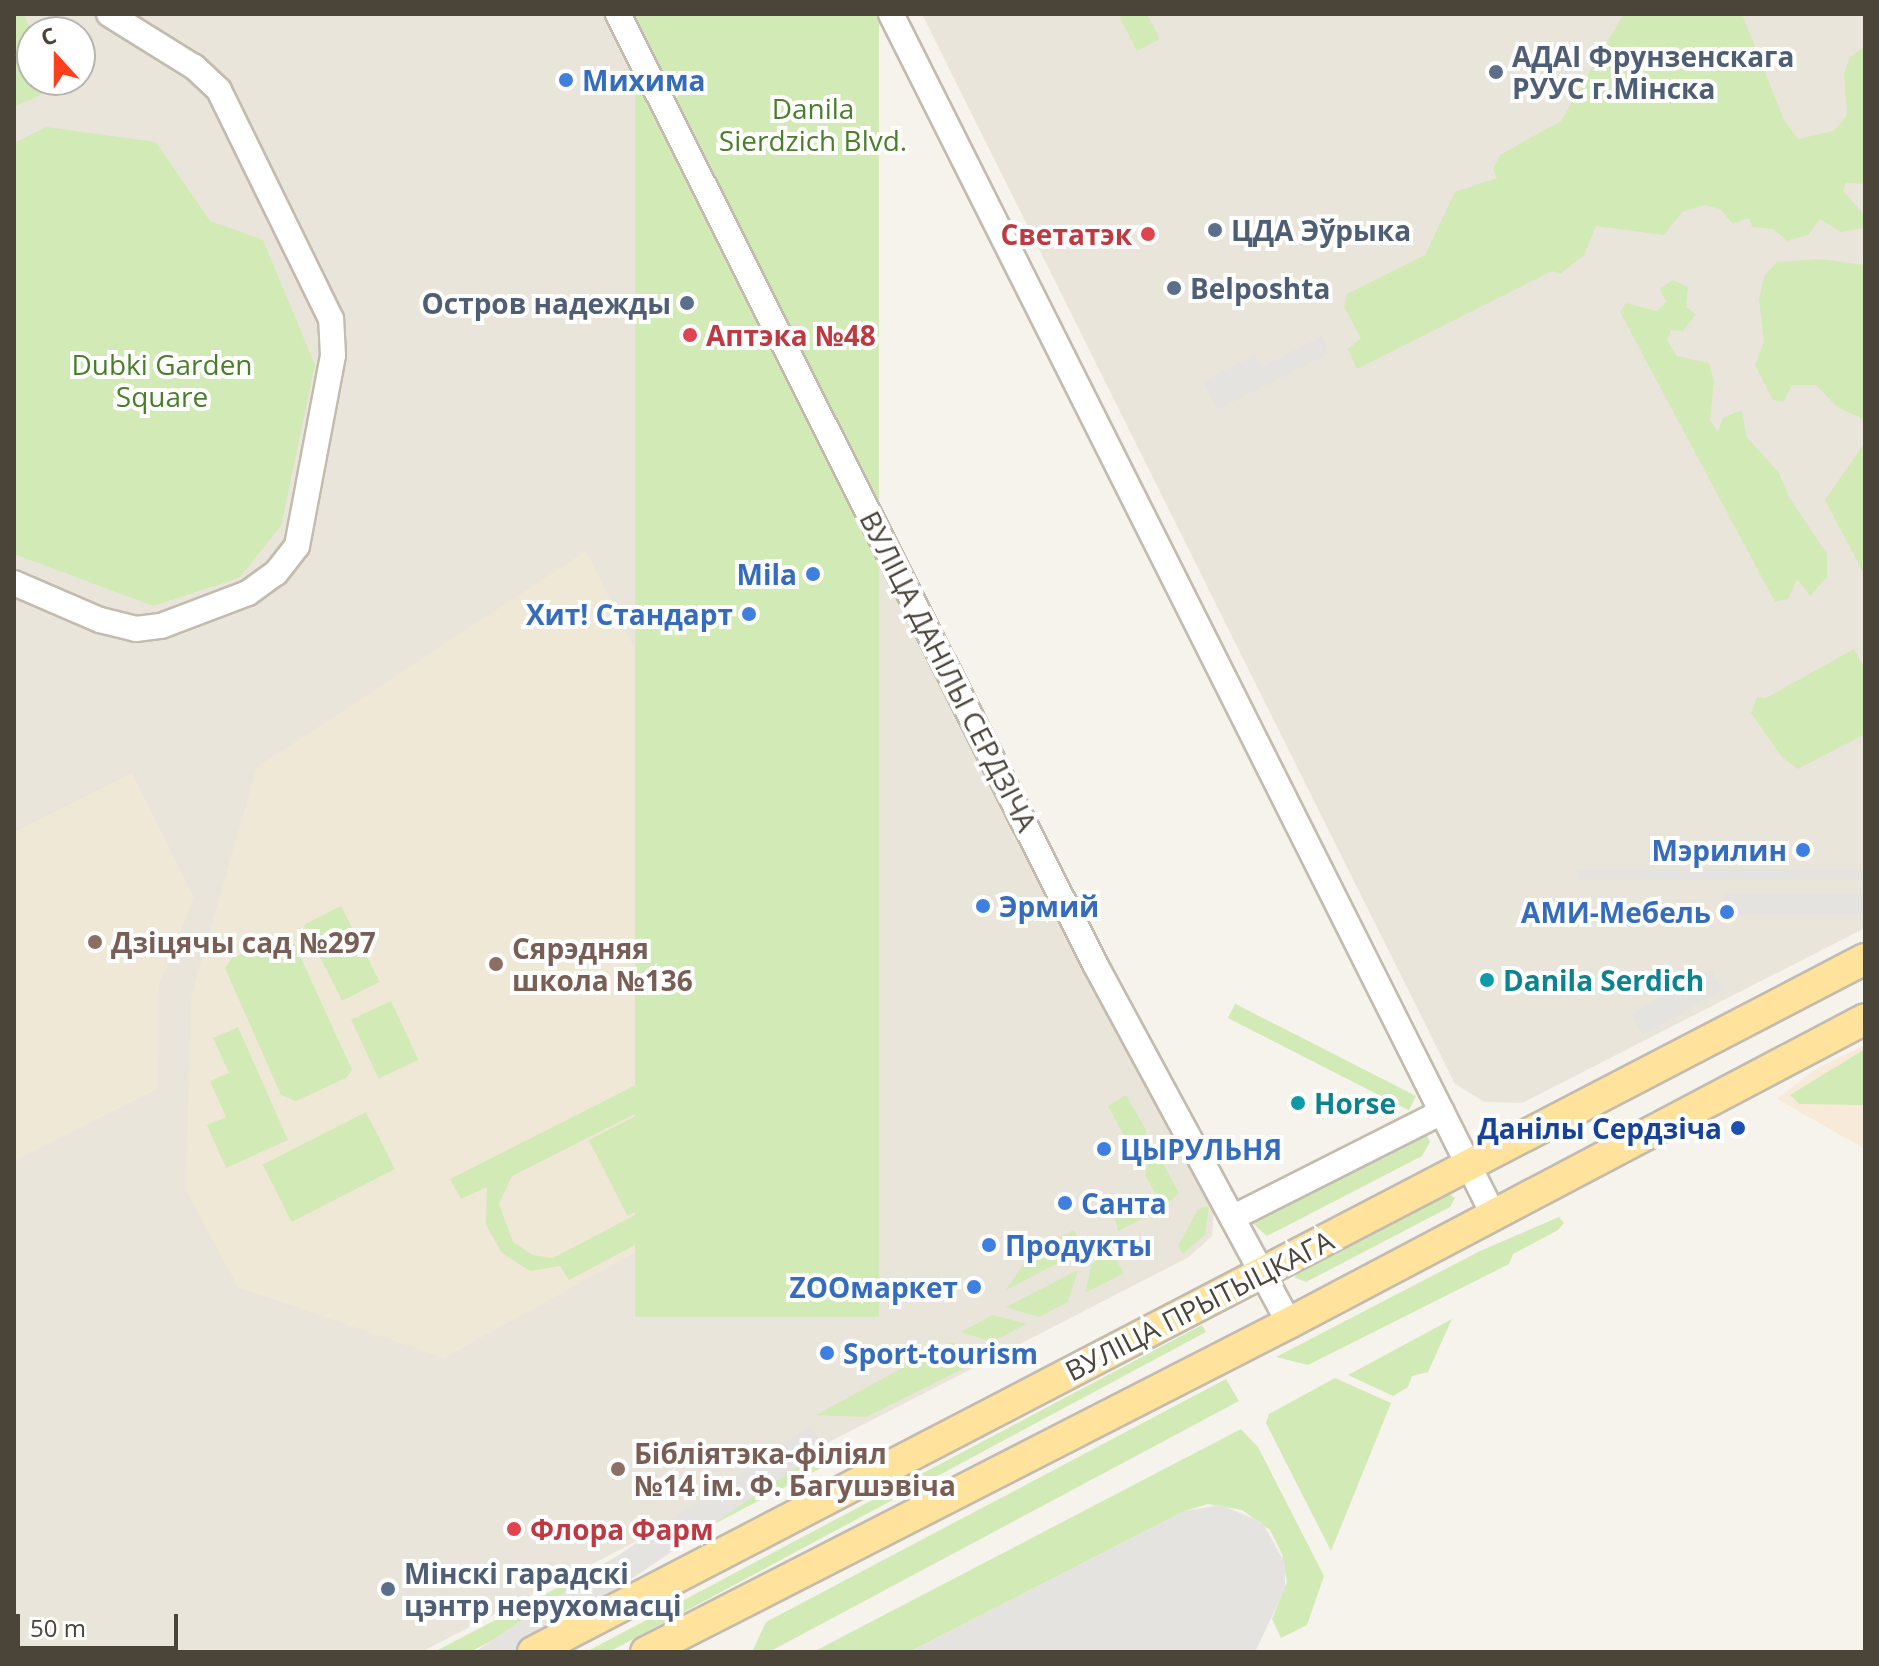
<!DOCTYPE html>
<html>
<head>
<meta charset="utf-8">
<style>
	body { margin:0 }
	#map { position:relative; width:1879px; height:1666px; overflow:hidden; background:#f6f3ec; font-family:"Open Sans",sans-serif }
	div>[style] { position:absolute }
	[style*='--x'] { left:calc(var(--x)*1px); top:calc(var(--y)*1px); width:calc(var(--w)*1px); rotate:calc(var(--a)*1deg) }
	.residential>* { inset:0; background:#eae5da }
	.commercial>* { inset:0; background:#f7ead8 }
	.education>* { inset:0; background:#efe8d6 }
	.green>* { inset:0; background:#d2eab5; transform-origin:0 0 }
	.parking>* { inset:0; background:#e5e3e0; transform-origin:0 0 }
	.roads { filter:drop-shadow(2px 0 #c2bbae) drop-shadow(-2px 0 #c2bbae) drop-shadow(0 2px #c2bbae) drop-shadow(0 -2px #c2bbae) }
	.minor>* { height:24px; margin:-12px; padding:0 12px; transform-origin:12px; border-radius:12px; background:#fff }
	.major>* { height:30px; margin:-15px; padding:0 15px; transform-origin:15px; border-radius:15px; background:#ffe39c }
	.dots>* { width:22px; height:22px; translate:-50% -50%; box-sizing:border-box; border:4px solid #fff; border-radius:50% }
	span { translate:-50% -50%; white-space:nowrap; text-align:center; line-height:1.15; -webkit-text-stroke:8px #fff; paint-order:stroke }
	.service-label { font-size:28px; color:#4e5e75; font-weight:700 }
	.left { translate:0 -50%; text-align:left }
	.right { translate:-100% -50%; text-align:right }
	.shop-label { font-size:28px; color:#366cbe; font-weight:700 }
	.park-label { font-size:28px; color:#4a7f2a }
	.health-label { font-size:28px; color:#be3a42; font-weight:700 }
	.street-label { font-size:28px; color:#4b4439 }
	.education-label { font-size:28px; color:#785e54; font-weight:700 }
	.culture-label { font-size:28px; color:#0d838f; font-weight:700 }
	.transit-label { font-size:28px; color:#164399; font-weight:700 }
	.frame { position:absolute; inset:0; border:16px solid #4b4439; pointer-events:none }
	.north { position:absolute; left:16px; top:16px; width:80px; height:80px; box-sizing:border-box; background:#fff; border:2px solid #b7b4b0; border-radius:50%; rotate:339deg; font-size:22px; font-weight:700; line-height:32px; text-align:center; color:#4b4439 }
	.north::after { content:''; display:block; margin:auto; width:28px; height:36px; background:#fc3f1d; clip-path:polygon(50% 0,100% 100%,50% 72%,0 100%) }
	.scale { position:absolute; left:16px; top:1614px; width:162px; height:36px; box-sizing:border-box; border:4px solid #4b4439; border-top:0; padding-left:10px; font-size:24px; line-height:28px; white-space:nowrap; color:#4b4439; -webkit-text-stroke:6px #fff; paint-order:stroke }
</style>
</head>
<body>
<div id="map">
	<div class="residential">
		<i style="clip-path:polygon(evenodd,14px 14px,605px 14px,1214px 1208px,1212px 1236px,1189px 1257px,421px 1652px,14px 1652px,14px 14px,32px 32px,80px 32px,80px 80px,32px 80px,32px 32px)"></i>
		<i style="clip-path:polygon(922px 14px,1865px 14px,1865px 928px,1522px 1103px,1485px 1102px,1455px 1084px)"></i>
	</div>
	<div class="commercial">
		<i style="clip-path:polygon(1865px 1045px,1865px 1149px,1777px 1099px,1816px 1069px)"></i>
	</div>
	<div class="education">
		<i style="clip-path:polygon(586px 551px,870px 1123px,444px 1358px,238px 1287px,186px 1190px,191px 997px,257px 767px)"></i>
		<i style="clip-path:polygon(132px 773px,194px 898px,158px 987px,157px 1089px,14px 1161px,14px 832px)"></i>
	</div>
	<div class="green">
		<i style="clip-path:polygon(14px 14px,23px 14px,32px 32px,32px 80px,56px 80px,60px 86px,14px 107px)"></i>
		<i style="left:635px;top:14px;width:244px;height:1303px"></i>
		<i style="clip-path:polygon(1118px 14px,1147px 14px,1160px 39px,1137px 51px)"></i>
		<i style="clip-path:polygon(1742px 14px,1784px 120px,1798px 139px,1834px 131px,1847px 115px,1844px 73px,1850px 57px,1865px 46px,1865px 184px,1846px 183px,1843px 191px,1865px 216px,1865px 228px,1841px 232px,1820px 219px,1808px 235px,1787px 241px,1773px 229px,1752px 227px,1749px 218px,1733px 224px,1720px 209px,1705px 205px,1682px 212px,1664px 235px,1596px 226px,1584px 255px,1560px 274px,1552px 271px,1357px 369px,1348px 349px,1361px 338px,1344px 307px,1347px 294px,1425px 255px,1455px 192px,1497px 178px,1493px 169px,1500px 155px,1561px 121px,1623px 15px)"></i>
		<i style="clip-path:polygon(46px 127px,156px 142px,210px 221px,263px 240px,315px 365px,281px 526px,239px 578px,153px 606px,14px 554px,14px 143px)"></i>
		<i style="clip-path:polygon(1821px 259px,1865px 265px,1865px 420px,1837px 407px,1816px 385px,1792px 385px,1783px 402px,1773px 400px,1755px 365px,1764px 342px,1759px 300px,1764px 276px,1777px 262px)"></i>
		<i style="clip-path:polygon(1673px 280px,1688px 287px,1686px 307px,1696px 314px,1683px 331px,1671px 330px,1667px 340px,1677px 356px,1709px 363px,1714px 381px,1710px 420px,1718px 432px,1723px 418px,1742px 410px,1746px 436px,1779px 473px,1789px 497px,1827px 554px,1827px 577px,1810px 596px,1797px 579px,1788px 599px,1775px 602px,1620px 312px,1626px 303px,1657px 311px,1666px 302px,1660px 289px)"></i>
		<i style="clip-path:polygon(1865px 442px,1865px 576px,1825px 500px)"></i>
		<i style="clip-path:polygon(1854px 649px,1865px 669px,1865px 734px,1798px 769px,1782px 757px,1751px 713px,1757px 697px,1766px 698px)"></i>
		<i style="left:341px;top:906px;width:85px;height:42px;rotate:63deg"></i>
		<i style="clip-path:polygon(283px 936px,295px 945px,352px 1070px,346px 1078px,296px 1101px,281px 1095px,225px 968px,232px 958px)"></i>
		<i style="left:391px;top:1001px;width:65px;height:44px;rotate:65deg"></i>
		<i style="clip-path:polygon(evenodd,784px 1010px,794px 1030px,776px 1041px,806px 1054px,824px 1093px,823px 1115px,812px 1136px,804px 1146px,678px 1212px,682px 1220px,569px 1280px,560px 1266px,530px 1271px,502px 1253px,486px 1225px,487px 1187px,461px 1199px,450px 1179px,784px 1010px,769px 1055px,792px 1069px,801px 1082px,804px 1112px,791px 1133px,553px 1258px,533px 1255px,513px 1242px,499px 1204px,512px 1176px,750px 1056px,769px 1055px)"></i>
		<i style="clip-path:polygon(238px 1027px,288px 1140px,226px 1168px,207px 1125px,226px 1117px,210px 1081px,229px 1073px,213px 1038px)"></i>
		<i style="clip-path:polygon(1865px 1049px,1865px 1105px,1799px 1104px,1790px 1095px)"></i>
		<i style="left:742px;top:1062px;width:85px;height:172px;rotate:63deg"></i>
		<i style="clip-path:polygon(1126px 1095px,1146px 1130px,1139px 1163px,1108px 1106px)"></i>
		<i style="left:1416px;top:1096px;width:16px;height:203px;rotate:117deg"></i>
		<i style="left:366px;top:1112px;width:64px;height:116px;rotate:63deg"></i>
		<i style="clip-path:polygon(1425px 1132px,1430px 1142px,1422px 1156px,1267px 1236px,1250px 1221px)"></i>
		<i style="clip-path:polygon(1153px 1145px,1179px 1193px,1163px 1208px,1145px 1175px)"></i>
		<i style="clip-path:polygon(1448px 1193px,1455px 1198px,1450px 1207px,1306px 1282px,1295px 1278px,1296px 1272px)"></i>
		<i style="clip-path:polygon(1140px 1197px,1151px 1214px,1118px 1231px,1113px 1211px)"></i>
		<i style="clip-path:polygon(1209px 1206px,1205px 1235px,1183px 1254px,1178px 1246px,1198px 1209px)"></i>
		<i style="clip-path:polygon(1559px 1217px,1564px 1223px,1558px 1230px,1513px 1254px,1509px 1264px,1308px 1365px,1276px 1357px,1480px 1251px)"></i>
		<i style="clip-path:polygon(1074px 1230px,1083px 1250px,1006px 1290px,1034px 1248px)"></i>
		<i style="clip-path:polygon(1112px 1253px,1124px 1273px,1085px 1293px,1092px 1263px)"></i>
		<i style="clip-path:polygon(1078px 1270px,1068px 1302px,1039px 1317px,1006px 1307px)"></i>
		<i style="clip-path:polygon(993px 1315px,1026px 1324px,992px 1342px,961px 1332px)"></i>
		<i style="clip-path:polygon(1452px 1319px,1428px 1372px,1412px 1376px,1408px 1387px,1393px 1396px,1348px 1375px)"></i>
		<i style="clip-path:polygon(1202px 1325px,1206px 1332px,609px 1652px,586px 1652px)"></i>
		<i style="clip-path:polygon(950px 1342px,976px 1351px,981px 1360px,866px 1417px,816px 1415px)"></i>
		<i style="clip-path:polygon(1335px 1378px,1391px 1403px,1331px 1551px,1266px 1423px,1269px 1414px)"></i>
		<i style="clip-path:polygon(1226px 1379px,1239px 1401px,769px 1652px,752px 1652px,766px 1622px)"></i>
		<i style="clip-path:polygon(1241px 1429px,1258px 1447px,1324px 1576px,1307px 1625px,1281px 1638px,1272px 1619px,1287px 1582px,1282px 1554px,1270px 1530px,1242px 1510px,1208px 1504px,1185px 1511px,909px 1652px,813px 1652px)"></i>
		<i style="clip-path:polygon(865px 1445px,470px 1652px,434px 1652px,825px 1448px)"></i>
	</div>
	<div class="parking">
		<i style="clip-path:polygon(1322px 336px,1330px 353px,1217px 410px,1203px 381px,1255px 355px,1262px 367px)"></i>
		<i style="left:1865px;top:869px;width:11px;height:288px;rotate:90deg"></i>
		<i style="left:1865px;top:893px;width:22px;height:142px;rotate:90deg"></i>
		<i style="left:1711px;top:970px;width:23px;height:91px;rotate:61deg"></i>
		<i style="left:810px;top:1426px;width:27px;height:487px;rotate:56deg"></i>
		<i style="clip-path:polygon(1221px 1505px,1262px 1522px,1285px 1563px,1285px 1589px,1255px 1652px,909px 1652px,1185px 1511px)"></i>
	</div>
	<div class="roads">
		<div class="minor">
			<i style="--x:618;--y:14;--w:1063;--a:63.34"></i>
			<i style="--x:1095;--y:964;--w:408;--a:61.6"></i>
			<i style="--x:891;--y:14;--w:1345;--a:63.36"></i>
			<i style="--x:14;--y:583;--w:94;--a:23.3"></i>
			<i style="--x:100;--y:620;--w:37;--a:14"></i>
			<i style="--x:136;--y:629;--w:25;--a:-7"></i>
			<i style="--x:161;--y:626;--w:93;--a:-20.8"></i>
			<i style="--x:248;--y:593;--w:34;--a:-36"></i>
			<i style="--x:276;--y:573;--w:34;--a:-52"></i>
			<i style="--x:297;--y:546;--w:194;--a:-79.3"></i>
			<i style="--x:333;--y:355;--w:36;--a:-93"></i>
			<i style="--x:331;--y:319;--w:255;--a:-116.1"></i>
			<i style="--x:219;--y:90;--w:34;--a:-137"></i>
			<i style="--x:194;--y:67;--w:100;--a:-148.1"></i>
			<i style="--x:1234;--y:1217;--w:233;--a:-26.8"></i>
		</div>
		<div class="major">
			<i style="--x:533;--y:1652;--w:1501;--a:-27.49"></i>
			<i style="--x:646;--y:1652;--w:722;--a:-27.1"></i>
			<i style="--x:1289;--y:1323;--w:651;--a:-27.82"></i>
		</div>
	</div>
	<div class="dots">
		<i style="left:1496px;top:72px;background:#5c6f8a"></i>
		<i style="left:566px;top:80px;background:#3f7fe0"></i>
		<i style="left:1215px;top:230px;background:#5c6f8a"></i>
		<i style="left:1148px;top:234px;background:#e0444e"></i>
		<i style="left:1174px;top:288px;background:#5c6f8a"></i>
		<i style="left:687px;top:303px;background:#5c6f8a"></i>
		<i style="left:690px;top:335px;background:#e0444e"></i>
		<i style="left:813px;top:574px;background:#3f7fe0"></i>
		<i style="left:749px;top:614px;background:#3f7fe0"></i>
		<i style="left:1803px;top:850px;background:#3f7fe0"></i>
		<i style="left:983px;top:906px;background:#3f7fe0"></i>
		<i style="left:1727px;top:912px;background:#3f7fe0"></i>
		<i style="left:95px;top:942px;background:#8d6e63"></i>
		<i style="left:496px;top:964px;background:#8d6e63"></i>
		<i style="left:1487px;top:980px;background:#0f9aa8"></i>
		<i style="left:1298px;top:1103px;background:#0f9aa8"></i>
		<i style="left:1738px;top:1128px;background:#1a4fb4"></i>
		<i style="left:1104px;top:1149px;background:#3f7fe0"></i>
		<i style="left:1065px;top:1203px;background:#3f7fe0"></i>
		<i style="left:989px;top:1245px;background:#3f7fe0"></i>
		<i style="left:974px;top:1287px;background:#3f7fe0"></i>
		<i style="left:827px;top:1353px;background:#3f7fe0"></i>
		<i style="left:618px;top:1469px;background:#8d6e63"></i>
		<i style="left:514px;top:1529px;background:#e0444e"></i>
		<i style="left:388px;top:1589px;background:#5c6f8a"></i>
	</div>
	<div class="service-label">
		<span class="left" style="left:1512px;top:72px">АДАІ Фрунзенскага<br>РУУС г.Мінска</span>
		<span class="left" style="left:1231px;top:230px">ЦДА Эўрыка</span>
		<span class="left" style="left:1190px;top:288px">Belposhta</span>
		<span class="right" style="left:671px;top:303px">Остров надежды</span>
		<span class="left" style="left:404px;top:1589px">Мінскі гарадскі<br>цэнтр нерухомасці</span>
	</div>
	<div class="shop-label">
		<span class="left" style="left:582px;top:80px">Михима</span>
		<span class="right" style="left:797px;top:574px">Mila</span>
		<span class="right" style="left:733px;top:614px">Хит! Стандарт</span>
		<span class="right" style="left:1787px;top:850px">Мэрилин</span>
		<span class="left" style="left:999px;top:906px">Эрмий</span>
		<span class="right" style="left:1711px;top:912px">АМИ-Мебель</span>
		<span class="left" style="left:1120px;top:1149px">ЦЫРУЛЬНЯ</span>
		<span class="left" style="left:1081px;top:1203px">Санта</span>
		<span class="left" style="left:1005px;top:1245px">Продукты</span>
		<span class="right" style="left:958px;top:1287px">ZOOмаркет</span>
		<span class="left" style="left:843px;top:1353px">Sport-tourism</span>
	</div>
	<div class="park-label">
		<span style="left:813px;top:124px">Danila<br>Sierdzich Blvd.</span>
		<span style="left:162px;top:380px">Dubki Garden<br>Square</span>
	</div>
	<div class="health-label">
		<span class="right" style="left:1132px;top:234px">Светатэк</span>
		<span class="left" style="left:706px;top:335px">Аптэка №48</span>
		<span class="left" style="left:530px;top:1529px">Флора Фарм</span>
	</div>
	<div class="street-label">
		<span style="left:949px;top:671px;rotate:63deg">ВУЛІЦА ДАНІЛЫ СЕРДЗІЧА</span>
		<span style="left:1199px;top:1305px;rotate:-27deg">ВУЛІЦА ПРЫТЫЦКАГА</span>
	</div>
	<div class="education-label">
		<span class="left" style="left:111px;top:942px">Дзіцячы сад №297</span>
		<span class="left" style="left:512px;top:964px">Сярэдняя<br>школа №136</span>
		<span class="left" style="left:634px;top:1469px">Бібліятэка-філіял<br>№14 ім. Ф. Багушэвіча</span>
	</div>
	<div class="culture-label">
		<span class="left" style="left:1503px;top:980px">Danila Serdich</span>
		<span class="left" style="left:1314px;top:1103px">Horse</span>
	</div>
	<div class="transit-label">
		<span class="right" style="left:1722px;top:1128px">Данілы Сердзіча</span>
	</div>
	<div class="frame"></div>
	<div class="north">С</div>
	<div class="scale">50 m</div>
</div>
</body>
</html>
